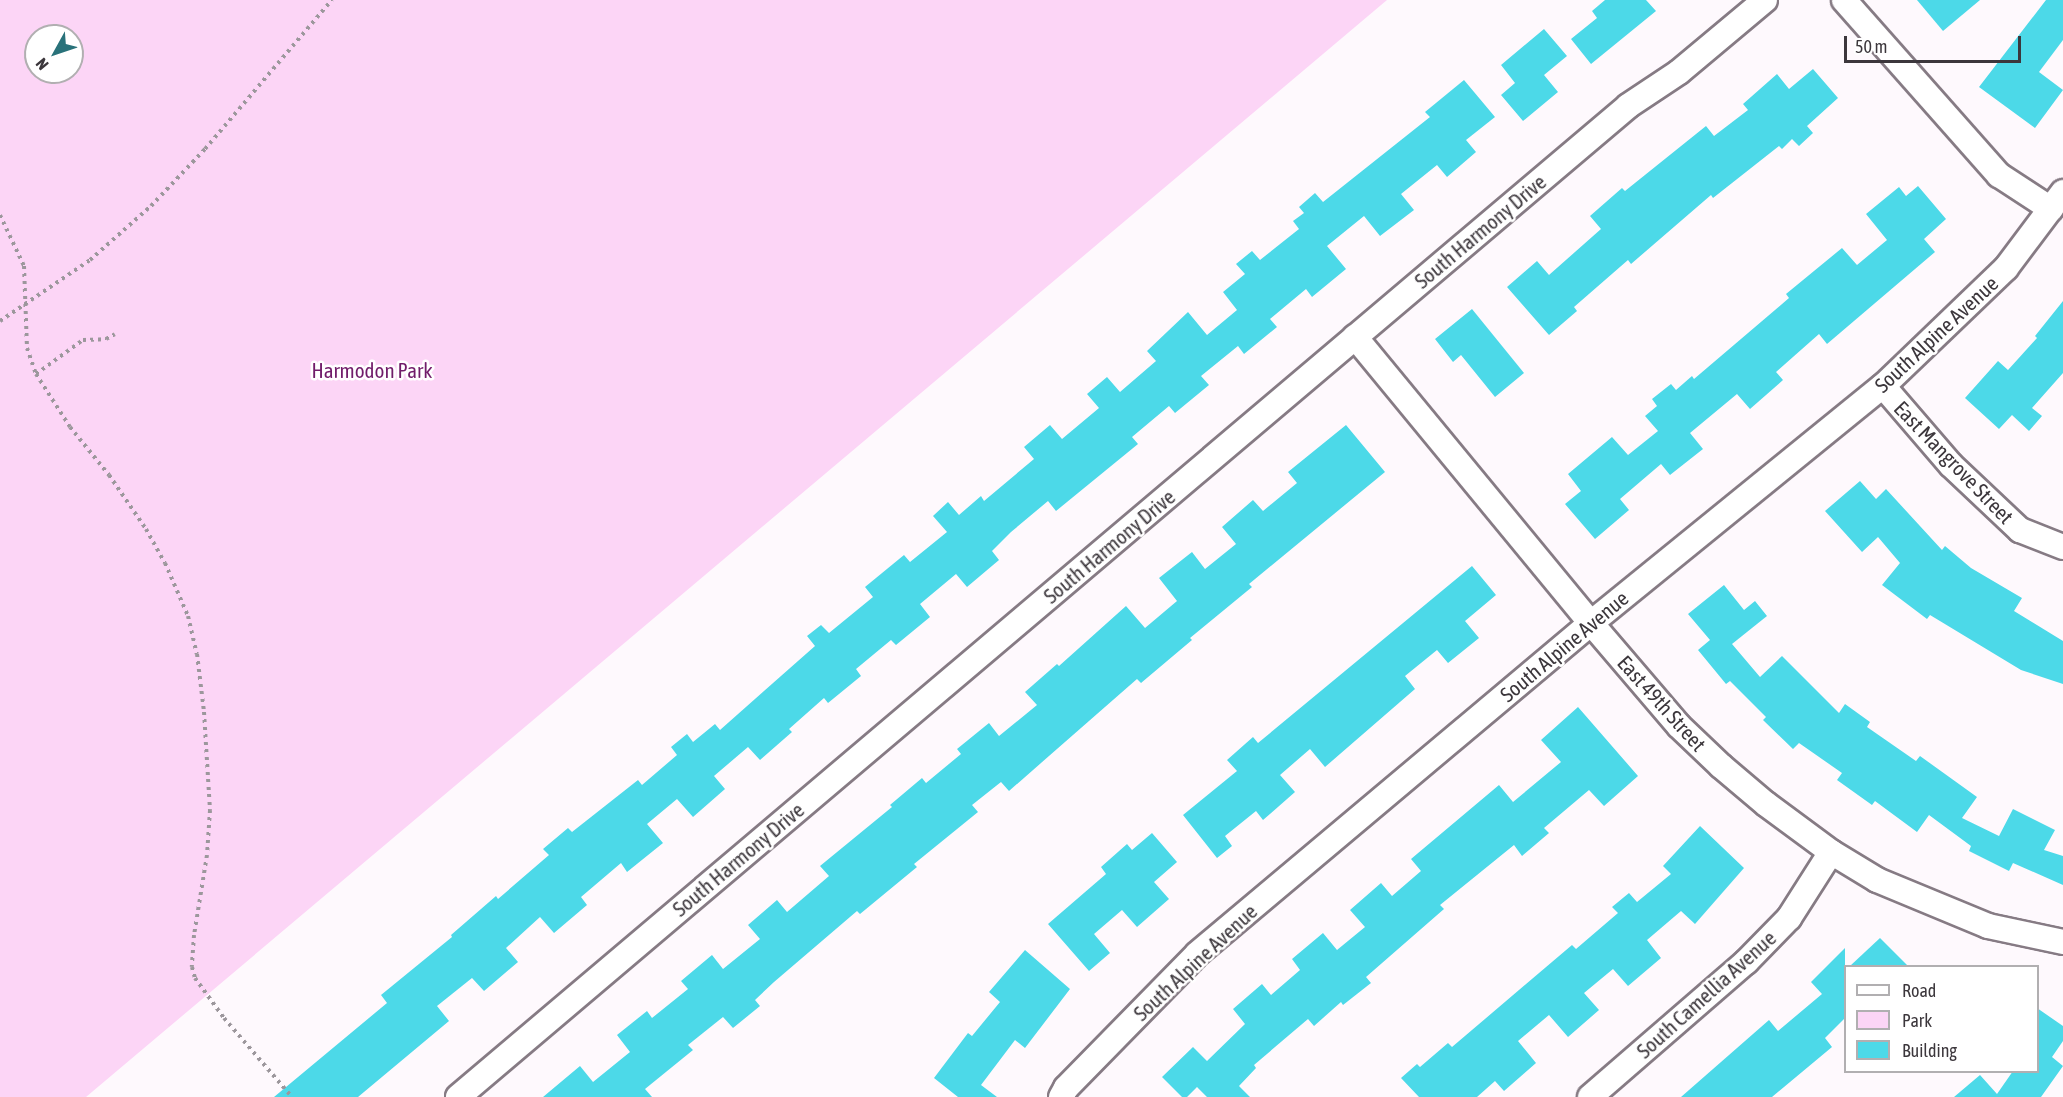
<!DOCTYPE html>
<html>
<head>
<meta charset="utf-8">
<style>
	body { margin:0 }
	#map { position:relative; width:2063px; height:1097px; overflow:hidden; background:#fef9fd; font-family:"Asap Condensed",sans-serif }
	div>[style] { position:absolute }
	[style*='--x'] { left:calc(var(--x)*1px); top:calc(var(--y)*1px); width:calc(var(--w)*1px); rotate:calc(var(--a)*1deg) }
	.green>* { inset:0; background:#fcd5f6 }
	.building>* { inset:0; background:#4cd9e8 }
	.path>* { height:4px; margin-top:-2px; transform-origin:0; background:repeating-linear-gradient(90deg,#9c979c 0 3px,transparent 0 7.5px) }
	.roads { filter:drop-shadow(2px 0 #867b84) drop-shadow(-2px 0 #867b84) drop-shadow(0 2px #867b84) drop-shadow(0 -2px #867b84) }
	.minor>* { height:24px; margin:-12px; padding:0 12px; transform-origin:12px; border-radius:12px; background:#fff }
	span { translate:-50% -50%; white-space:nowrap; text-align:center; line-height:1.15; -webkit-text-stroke:5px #fff; paint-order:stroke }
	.street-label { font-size:21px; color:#3c373c }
	.park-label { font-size:21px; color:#711c6a }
	.legend { position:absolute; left:1844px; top:965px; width:195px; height:108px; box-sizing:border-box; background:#fff; border:2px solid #b1afb1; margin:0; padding:8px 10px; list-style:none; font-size:18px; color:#3c373c }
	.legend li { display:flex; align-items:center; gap:12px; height:30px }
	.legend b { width:30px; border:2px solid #b1afb1 }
	.north { position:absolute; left:24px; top:24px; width:60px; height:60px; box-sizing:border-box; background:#fff; border:2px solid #b1afb1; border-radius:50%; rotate:230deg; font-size:16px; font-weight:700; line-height:24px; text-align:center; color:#3c373c }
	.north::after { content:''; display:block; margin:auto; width:21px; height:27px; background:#29727a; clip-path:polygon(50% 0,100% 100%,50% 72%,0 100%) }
	.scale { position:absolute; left:1844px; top:36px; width:177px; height:27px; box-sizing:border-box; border:3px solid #3c373c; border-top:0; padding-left:8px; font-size:18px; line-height:21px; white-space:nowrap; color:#3c373c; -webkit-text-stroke:4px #fff; paint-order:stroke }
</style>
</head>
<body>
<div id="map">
	<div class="green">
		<i style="clip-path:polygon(evenodd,0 0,1387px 0,86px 1097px,0 1097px,0 0,36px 36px,72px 36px,72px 72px,36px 72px,36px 36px)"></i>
	</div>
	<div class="building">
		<i style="clip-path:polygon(1605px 0,1646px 0,1656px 11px,1591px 64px,1571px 39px,1597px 18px,1592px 11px)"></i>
		<i style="clip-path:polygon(1917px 0,1980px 0,1943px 31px)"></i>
		<i style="clip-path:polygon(2046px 0,2063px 0,2063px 40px,2039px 72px,2063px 90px,2035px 128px,1979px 87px)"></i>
		<i style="clip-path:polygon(1544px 29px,1567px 56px,1544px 75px,1558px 92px,1523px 121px,1501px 95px,1515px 83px,1501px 65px)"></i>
		<i style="clip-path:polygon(1813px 69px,1838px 98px,1807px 126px,1813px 133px,1799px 146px,1792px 139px,1782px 149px,1779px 146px,1713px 198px,1711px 195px,1631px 264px,1628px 260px,1574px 307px,1577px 311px,1549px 335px,1507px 287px,1537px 261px,1549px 275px,1601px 229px,1590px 216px,1622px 188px,1625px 191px,1706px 126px,1714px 136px,1748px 110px,1743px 104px,1777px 74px,1789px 89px)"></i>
		<i style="clip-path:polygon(1464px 80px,1495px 117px,1466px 140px,1476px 152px,1447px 177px,1437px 165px,1401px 194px,1414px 210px,1380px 236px,1364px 216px,1327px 246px,1346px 269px,1312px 297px,1306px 289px,1270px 319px,1277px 327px,1244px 354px,1238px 346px,1201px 376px,1209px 385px,1175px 413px,1169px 406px,1132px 437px,1138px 444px,1056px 511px,1048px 501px,1011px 532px,992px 551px,999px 560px,967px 587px,956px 574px,920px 604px,930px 617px,896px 645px,891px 640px,856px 669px,861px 676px,828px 703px,824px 698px,789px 729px,792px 732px,760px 760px,748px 747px,714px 776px,725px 789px,693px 817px,677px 799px,647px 824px,663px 843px,627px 872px,621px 863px,581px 897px,587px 905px,554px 933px,540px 917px,506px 948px,518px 962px,484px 991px,472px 978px,437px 1006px,449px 1021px,358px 1097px,274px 1097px,387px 1003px,381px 995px,452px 937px,451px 935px,496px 896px,498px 899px,549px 855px,543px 849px,568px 828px,572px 832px,638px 780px,642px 785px,677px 755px,671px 747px,687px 734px,693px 742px,715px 724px,720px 730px,815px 646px,807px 636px,821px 625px,829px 633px,873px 597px,865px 587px,904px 555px,910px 562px,947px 532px,933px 516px,948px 502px,959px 515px,981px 496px,984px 501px,1034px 459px,1024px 447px,1050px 425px,1062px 439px,1099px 408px,1087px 394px,1107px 377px,1120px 392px,1156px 361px,1147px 351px,1188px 312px,1207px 335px,1237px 310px,1223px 292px,1245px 274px,1236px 264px,1252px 251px,1260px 260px,1299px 229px,1293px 221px,1304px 213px,1299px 207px,1315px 193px,1323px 202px,1430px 117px,1425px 112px)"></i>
		<i style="clip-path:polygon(1918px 186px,1946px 219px,1924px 239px,1935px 252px,1827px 344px,1819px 334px,1776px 372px,1783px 380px,1750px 409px,1737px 394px,1690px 433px,1703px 449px,1670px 475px,1661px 464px,1620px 499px,1629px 510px,1595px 539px,1565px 504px,1581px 491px,1568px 474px,1612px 437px,1628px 455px,1658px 431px,1645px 416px,1657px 406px,1652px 399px,1671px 384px,1676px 390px,1692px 376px,1694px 379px,1789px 298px,1786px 294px,1842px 248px,1857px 265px,1887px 240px,1866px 214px,1899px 187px,1906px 196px)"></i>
		<i style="clip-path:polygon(2063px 301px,2063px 373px,2032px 408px,2042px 416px,2029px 431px,2012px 415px,1999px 429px,1965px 398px,1998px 361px,2008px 370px,2037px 338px,2035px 336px)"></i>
		<i style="clip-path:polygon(1472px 309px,1524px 373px,1495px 397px,1461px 355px,1453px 362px,1435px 339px)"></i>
		<i style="clip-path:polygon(1346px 425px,1385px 472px,1249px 584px,1252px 587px,1190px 638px,1192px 640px,1141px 683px,1137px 679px,1009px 791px,1001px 782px,972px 805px,978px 812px,914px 864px,917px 867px,860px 914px,857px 911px,774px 982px,755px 1000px,760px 1006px,733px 1028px,723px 1017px,688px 1045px,693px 1050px,645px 1089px,652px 1097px,543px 1097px,580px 1066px,593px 1082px,630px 1052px,617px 1035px,647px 1011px,652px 1018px,688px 989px,681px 981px,712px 955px,723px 969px,760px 939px,748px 925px,777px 900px,787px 912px,829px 876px,820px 866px,892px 807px,890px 805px,922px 778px,926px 783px,961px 754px,957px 749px,989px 723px,999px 736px,1037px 705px,1025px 692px,1057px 664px,1059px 666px,1126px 606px,1145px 628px,1177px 601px,1159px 578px,1192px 552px,1205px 569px,1236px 544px,1222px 527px,1253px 500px,1263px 511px,1297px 483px,1288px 472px)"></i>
		<i style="clip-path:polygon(1860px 481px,1876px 499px,1886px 489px,1942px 550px,1945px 546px,1971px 568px,2022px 598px,2014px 611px,2063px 641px,2063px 684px,2021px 670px,1930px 615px,1927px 619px,1882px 585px,1900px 563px,1878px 537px,1862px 552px,1825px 511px)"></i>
		<i style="clip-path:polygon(1472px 566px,1496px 595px,1465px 621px,1479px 638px,1448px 663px,1437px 650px,1405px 676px,1415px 689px,1325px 767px,1310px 749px,1280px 775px,1295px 792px,1263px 820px,1256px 811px,1225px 836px,1232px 846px,1217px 858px,1183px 815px,1237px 771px,1227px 760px,1253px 737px,1258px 743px)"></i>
		<i style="clip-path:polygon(1724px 585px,1744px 610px,1755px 601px,1767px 616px,1732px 644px,1760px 677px,1782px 656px,1839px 713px,1845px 704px,1870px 722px,1867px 727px,1916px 761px,1920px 756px,1977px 797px,1962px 818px,1999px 836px,2013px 809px,2055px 830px,2044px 850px,2063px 856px,2063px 885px,2013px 863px,2009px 871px,1969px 851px,1971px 846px,1929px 815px,1917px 832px,1875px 801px,1872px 805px,1837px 780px,1842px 773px,1799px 743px,1793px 749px,1763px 720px,1766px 717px,1730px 681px,1726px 684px,1698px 650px,1710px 640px,1688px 614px)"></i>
		<i style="clip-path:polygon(1578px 707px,1638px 776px,1604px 806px,1589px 790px,1544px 828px,1549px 833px,1522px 856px,1514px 845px,1440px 905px,1444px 909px,1366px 977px,1371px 983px,1343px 1005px,1341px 1002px,1314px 1026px,1308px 1019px,1254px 1065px,1256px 1068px,1239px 1086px,1250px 1097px,1207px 1097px,1197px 1087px,1187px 1097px,1182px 1097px,1162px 1077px,1193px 1047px,1207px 1061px,1245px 1024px,1233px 1009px,1262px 984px,1271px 995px,1300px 970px,1292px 959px,1323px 933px,1337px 950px,1365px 927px,1350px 910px,1381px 883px,1392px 896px,1421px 871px,1411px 859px,1499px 785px,1513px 802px,1561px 762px,1541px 740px)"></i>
		<i style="clip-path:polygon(1700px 826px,1744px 868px,1695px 924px,1681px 911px,1647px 940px,1661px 958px,1628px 986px,1613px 969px,1584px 993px,1599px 1010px,1568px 1037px,1549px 1015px,1518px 1041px,1536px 1063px,1504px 1091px,1495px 1081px,1477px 1097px,1419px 1097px,1401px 1078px,1417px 1064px,1420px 1067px,1448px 1043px,1452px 1047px,1572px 945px,1576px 949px,1618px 913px,1612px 907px,1629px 893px,1637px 902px,1671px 874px,1663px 866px)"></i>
		<i style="clip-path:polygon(1152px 833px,1177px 862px,1154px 882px,1169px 899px,1137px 927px,1122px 910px,1094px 934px,1110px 953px,1089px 971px,1048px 924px,1106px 874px,1101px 867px,1127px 844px,1132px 850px)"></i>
		<i style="clip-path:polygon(1880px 938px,1908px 966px,1850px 966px)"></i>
		<i style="clip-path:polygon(1845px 948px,1845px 1018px,1825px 1038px,1832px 1047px,1772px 1097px,1681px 1097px,1769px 1020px,1778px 1031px,1822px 994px,1811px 982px)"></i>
		<i style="clip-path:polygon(1025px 950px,1070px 989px,1025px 1048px,1015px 1040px,981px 1085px,997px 1097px,958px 1097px,934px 1078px,968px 1033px,972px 1036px,1000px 1002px,989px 992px)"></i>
		<i style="clip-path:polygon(2037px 1008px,2063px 1026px,2063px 1041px,2052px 1057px,2063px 1066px,2041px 1097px,1954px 1097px,1980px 1075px,1997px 1094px,2013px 1071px,2037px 1071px)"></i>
	</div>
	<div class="path">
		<i style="--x:0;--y:215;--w:56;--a:64.8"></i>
		<i style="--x:24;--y:266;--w:82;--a:87.9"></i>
		<i style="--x:27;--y:348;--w:28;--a:71"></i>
		<i style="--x:36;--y:374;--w:63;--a:57.3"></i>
		<i style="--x:70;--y:427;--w:62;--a:50.9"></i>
		<i style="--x:109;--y:475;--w:65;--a:55.6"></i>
		<i style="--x:146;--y:529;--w:39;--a:61"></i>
		<i style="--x:165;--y:563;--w:58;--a:66.5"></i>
		<i style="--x:188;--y:616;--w:39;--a:77"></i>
		<i style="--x:197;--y:654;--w:58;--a:83.1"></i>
		<i style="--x:204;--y:712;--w:98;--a:86.5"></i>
		<i style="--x:210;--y:810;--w:45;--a:93.8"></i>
		<i style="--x:207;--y:855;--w:81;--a:99.2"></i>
		<i style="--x:194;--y:935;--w:32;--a:94"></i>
		<i style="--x:192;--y:967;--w:11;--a:75"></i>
		<i style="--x:195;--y:978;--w:49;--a:54.1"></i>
		<i style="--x:224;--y:1018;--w:104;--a:49.3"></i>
		<i style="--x:0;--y:321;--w:109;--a:-34.1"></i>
		<i style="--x:90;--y:260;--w:81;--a:-41.5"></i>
		<i style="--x:151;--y:206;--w:79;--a:-46.5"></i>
		<i style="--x:205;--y:149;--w:196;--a:-49.6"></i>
		<i style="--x:36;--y:374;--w:58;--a:-35.9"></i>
		<i style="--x:83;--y:340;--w:23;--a:-2"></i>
		<i style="--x:106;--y:339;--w:10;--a:-29"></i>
	</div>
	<div class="roads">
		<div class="minor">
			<i style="--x:1844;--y:0;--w:234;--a:48.5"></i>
			<i style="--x:1999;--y:175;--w:62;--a:33.2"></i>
			<i style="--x:1355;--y:337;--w:371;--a:50.5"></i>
			<i style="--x:1591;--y:623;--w:135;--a:49.5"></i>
			<i style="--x:1679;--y:726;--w:58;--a:43.6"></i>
			<i style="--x:1721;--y:766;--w:59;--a:40.2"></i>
			<i style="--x:1766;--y:804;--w:81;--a:36.4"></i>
			<i style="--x:1831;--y:852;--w:54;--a:31.3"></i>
			<i style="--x:1877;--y:880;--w:120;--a:22.5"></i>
			<i style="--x:1988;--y:926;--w:77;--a:12"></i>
			<i style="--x:1883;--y:386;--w:104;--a:49.3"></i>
			<i style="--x:1951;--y:465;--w:95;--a:43.3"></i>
			<i style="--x:2020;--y:530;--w:46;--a:21.6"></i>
			<i style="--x:458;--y:1097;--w:1533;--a:-40.26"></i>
			<i style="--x:1628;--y:106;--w:61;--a:-33.7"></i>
			<i style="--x:1679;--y:72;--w:112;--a:-39.9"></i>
			<i style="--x:1061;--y:1097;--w:10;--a:-61"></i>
			<i style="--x:1066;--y:1088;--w:187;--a:-45.6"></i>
			<i style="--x:1197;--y:954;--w:515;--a:-40.03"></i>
			<i style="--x:1591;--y:623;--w:376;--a:-39.1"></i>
			<i style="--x:1883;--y:386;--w:170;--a:-43.8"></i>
			<i style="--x:2006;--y:268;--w:95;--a:-53.1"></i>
			<i style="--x:1590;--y:1097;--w:206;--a:-40.9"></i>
			<i style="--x:1746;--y:962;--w:62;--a:-45.7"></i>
			<i style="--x:1789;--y:918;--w:78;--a:-57.5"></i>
		</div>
	</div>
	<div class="street-label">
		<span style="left:1480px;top:231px;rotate:-40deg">South Harmony Drive</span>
		<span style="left:1936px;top:334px;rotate:-43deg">South Alpine Avenue</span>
		<span style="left:1954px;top:462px;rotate:46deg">East Mangrove Street</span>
		<span style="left:1109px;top:546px;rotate:-40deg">South Harmony Drive</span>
		<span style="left:1564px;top:646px;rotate:-40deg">South Alpine Avenue</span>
		<span style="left:1662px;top:703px;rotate:48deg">East 49th Street</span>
		<span style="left:738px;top:859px;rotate:-40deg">South Harmony Drive</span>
		<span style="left:1195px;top:962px;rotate:-43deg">South Alpine Avenue</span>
		<span style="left:1706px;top:994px;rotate:-42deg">South Camellia Avenue</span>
	</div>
	<div class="park-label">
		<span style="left:372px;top:370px">Harmodon Park</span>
	</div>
	<ul class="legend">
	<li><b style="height:8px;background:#fff"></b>Road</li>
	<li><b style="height:16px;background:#fcd5f6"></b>Park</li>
	<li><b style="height:16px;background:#4cd9e8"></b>Building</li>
	</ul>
	<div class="north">N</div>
	<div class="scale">50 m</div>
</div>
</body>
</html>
